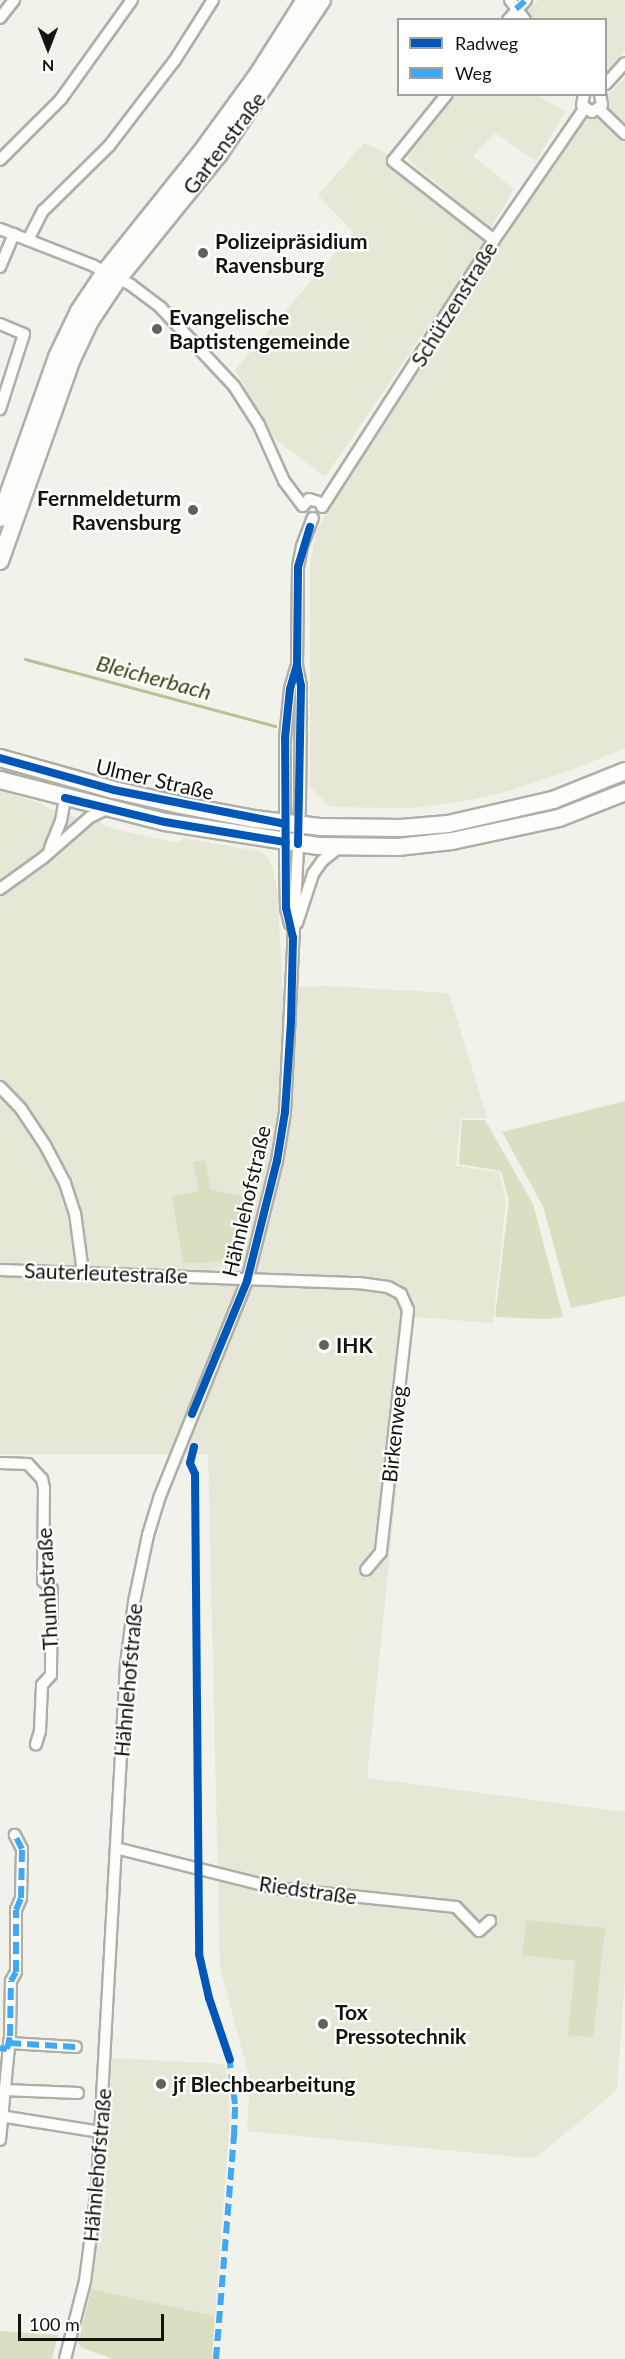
<!DOCTYPE html>
<html>
<head>
<meta charset="utf-8">
<style>
	body { margin:0 }
	#map { position:relative; width:625px; height:2359px; overflow:hidden; background:#f1f2e9; font-family:Lato,sans-serif }
	div>[style] { position:absolute }
	[style*='--x'] { left:calc(var(--x)*1px); top:calc(var(--y)*1px); width:calc(var(--w)*1px); rotate:calc(var(--a)*1deg) }
	.built>* { inset:0; background:#e6e7d7 }
	.green>* { inset:0; background:#dcdec1 }
	.stream>* { height:3px; margin:-1.5px; padding:0 1.5px; transform-origin:1.5px; border-radius:1.5px; background:#bcbf92 }
	.roads { filter:drop-shadow(2px 0 #afafa9) drop-shadow(-2px 0 #afafa9) drop-shadow(0 2px #afafa9) drop-shadow(0 -2px #afafa9) }
	.minor>* { height:10px; margin:-5px; padding:0 5px; transform-origin:5px; border-radius:5px; background:#fdfdfc }
	.secondary>* { height:16px; margin:-8px; padding:0 8px; transform-origin:8px; border-radius:8px; background:#fdfdfc }
	.quiet>* { height:6px; margin-top:-3px; transform-origin:0; background:repeating-linear-gradient(90deg,#3fa9f5 0 12px,transparent 0 18px) }
	.cycleway>* { height:8px; margin:-4px; padding:0 4px; transform-origin:4px; border-radius:4px; background:#0057b8 }
	.dots>* { width:16px; height:16px; translate:-50% -50%; box-sizing:border-box; border:3px solid #fff; border-radius:50% }
	span { translate:-50% -50%; white-space:nowrap; text-align:center; line-height:1.15; -webkit-text-stroke:4.5px #fff; paint-order:stroke }
	.street-label { font-size:21px; color:#13140e }
	.poi-label { font-size:21px; color:#13140e; font-weight:700 }
	.left { translate:0 -50%; text-align:left }
	.right { translate:-100% -50%; text-align:right }
	.water-label { font-size:22px; color:#3e4010; font-style:italic }
	.legend { position:absolute; left:397px; top:18px; width:210px; height:78px; box-sizing:border-box; background:#fff; border:2px solid #a1a19f; margin:0; padding:8px 10px; list-style:none; font-size:18px; color:#13140e }
	.legend li { display:flex; align-items:center; gap:12px; height:30px }
	.legend b { width:30px; border:2px solid #a1a19f }
	.north { position:absolute; left:18px; top:18px; width:60px; height:60px; -webkit-text-stroke:4px #fff; paint-order:stroke; rotate:180deg; font-size:16px; font-weight:700; line-height:24px; text-align:center; color:#13140e }
	.north::after { content:''; display:block; margin:auto; width:21px; height:27px; background:#13140e; clip-path:polygon(50% 0,100% 100%,50% 72%,0 100%) }
	.scale { position:absolute; left:18px; top:2314px; width:146px; height:27px; box-sizing:border-box; border:3px solid #13140e; border-top:0; padding-left:8px; font-size:18px; line-height:21px; white-space:nowrap; color:#13140e; -webkit-text-stroke:4px #fff; paint-order:stroke }
</style>
</head>
<body>
<div id="map">
	<div class="built">
		<i style="clip-path:polygon(539px 0,625px 0,625px 51px,606px 72px,606px 20px,531px 19px,525px 12px)"></i>
		<i style="clip-path:polygon(625px 78px,625px 748px,572px 770px,512px 790px,471px 800px,412px 808px,330px 807px,310px 787px,310px 563px,317px 529px,580px 122px)"></i>
		<i style="clip-path:polygon(456px 95px,537px 95px,565px 112px,536px 161px,495px 133px,473px 156px,514px 189px,490px 229px,408px 159px,408px 151px)"></i>
		<i style="clip-path:polygon(364px 143px,391px 156px,388px 164px,485px 243px,325px 477px,274px 438px,235px 370px,353px 232px,318px 195px)"></i>
		<i style="clip-path:polygon(0 791px,41px 803px,49px 809px,85px 820px,90px 817px,101px 821px,102px 825px,118px 830px,177px 843px,184px 838px,258px 851px,266px 855px,273px 867px,278px 896px,282px 987px,326px 986px,449px 993px,487px 1118px,460px 1119px,456px 1166px,499px 1172px,506px 1201px,493px 1323px,414px 1317px,367px 1778px,625px 1812px,625px 1979px,617px 2090px,538px 2156px,529px 2158px,247px 2131px,250px 2081px,220px 1967px,208px 1454px,0 1454px)"></i>
		<i style="clip-path:polygon(112px 2058px,225px 2064px,230px 2115px,215px 2316px,91px 2289px,107px 2154px)"></i>
	</div>
	<div class="green">
		<i style="clip-path:polygon(0 766px,248px 823px,247px 827px,171px 815px,0 773px)"></i>
		<i style="clip-path:polygon(625px 1101px,625px 1296px,571px 1308px,543px 1206px,502px 1132px)"></i>
		<i style="clip-path:polygon(462px 1120px,485px 1120px,533px 1204px,563px 1317px,544px 1319px,495px 1317px,509px 1201px,501px 1171px,459px 1164px)"></i>
		<i style="clip-path:polygon(205px 1160px,211px 1190px,254px 1199px,240px 1248px,227px 1259px,206px 1263px,183px 1263px,172px 1197px,199px 1191px,193px 1162px)"></i>
		<i style="clip-path:polygon(526px 1920px,605px 1928px,593px 2037px,568px 2035px,575px 1961px,522px 1955px)"></i>
		<i style="clip-path:polygon(91px 2289px,215px 2316px,212px 2359px,114px 2359px,82px 2348px,78px 2343px)"></i>
		<i style="clip-path:polygon(0 2331px,58px 2335px,52px 2359px,0 2359px)"></i>
	</div>
	<div class="stream">
		<i style="--x:25;--y:659;--w:259;--a:15"></i>
	</div>
	<div class="roads">
		<div class="minor">
			<i style="--x:510;--y:0;--w:25;--a:53"></i>
			<i style="--x:0;--y:18;--w:23;--a:-52"></i>
			<i style="--x:508;--y:20;--w:27;--a:-48"></i>
			<i style="--x:606;--y:84;--w:28;--a:-48"></i>
			<i style="--x:447;--y:94;--w:86;--a:128.9"></i>
			<i style="--x:393;--y:161;--w:128;--a:38"></i>
			<i style="--x:584;--y:94;--w:11;--a:100"></i>
			<i style="--x:582;--y:105;--w:12;--a:35"></i>
			<i style="--x:592;--y:112;--w:12;--a:-35"></i>
			<i style="--x:602;--y:105;--w:11;--a:-100"></i>
			<i style="--x:599;--y:109;--w:36;--a:44"></i>
			<i style="--x:0;--y:160;--w:86;--a:-45"></i>
			<i style="--x:61;--y:99;--w:122;--a:-54.4"></i>
			<i style="--x:0;--y:229;--w:99;--a:21.4"></i>
			<i style="--x:92;--y:265;--w:44;--a:27.1"></i>
			<i style="--x:131;--y:285;--w:38;--a:37"></i>
			<i style="--x:161;--y:308;--w:107;--a:46.9"></i>
			<i style="--x:234;--y:386;--w:46;--a:57.3"></i>
			<i style="--x:259;--y:425;--w:61;--a:65.9"></i>
			<i style="--x:284;--y:481;--w:31;--a:53"></i>
			<i style="--x:28;--y:240;--w:33;--a:-63"></i>
			<i style="--x:43;--y:211;--w:93;--a:-44.6"></i>
			<i style="--x:109;--y:146;--w:108;--a:-52.5"></i>
			<i style="--x:175;--y:60;--w:71;--a:-57.7"></i>
			<i style="--x:0;--y:267;--w:36;--a:-67"></i>
			<i style="--x:0;--y:324;--w:26;--a:23"></i>
			<i style="--x:24;--y:334;--w:79;--a:107.7"></i>
			<i style="--x:303;--y:506;--w:9;--a:-49"></i>
			<i style="--x:309;--y:499;--w:10;--a:17"></i>
			<i style="--x:322;--y:507;--w:318;--a:-57.2"></i>
			<i style="--x:494;--y:240;--w:159;--a:-55.5"></i>
			<i style="--x:50;--y:848;--w:29;--a:-68"></i>
			<i style="--x:61;--y:821;--w:23;--a:-80"></i>
			<i style="--x:0;--y:889;--w:53;--a:-35.8"></i>
			<i style="--x:43;--y:858;--w:62;--a:-41.1"></i>
			<i style="--x:90;--y:817;--w:19;--a:-25"></i>
			<i style="--x:297;--y:923;--w:52;--a:-71.9"></i>
			<i style="--x:313;--y:874;--w:16;--a:-55"></i>
			<i style="--x:322;--y:861;--w:22;--a:-39"></i>
			<i style="--x:290;--y:924;--w:16;--a:-104"></i>
			<i style="--x:286;--y:908;--w:48;--a:-91.2"></i>
			<i style="--x:285;--y:860;--w:122;--a:-90"></i>
			<i style="--x:285;--y:738;--w:49;--a:-84.2"></i>
			<i style="--x:290;--y:689;--w:22;--a:-74"></i>
			<i style="--x:0;--y:1087;--w:30;--a:46"></i>
			<i style="--x:21;--y:1109;--w:43;--a:56.3"></i>
			<i style="--x:45;--y:1145;--w:43;--a:62.2"></i>
			<i style="--x:65;--y:1183;--w:32;--a:72"></i>
			<i style="--x:75;--y:1213;--w:60;--a:82.3"></i>
			<i style="--x:0;--y:1270;--w:359;--a:2.1"></i>
			<i style="--x:359;--y:1283;--w:29;--a:8"></i>
			<i style="--x:388;--y:1287;--w:15;--a:28"></i>
			<i style="--x:401;--y:1294;--w:17;--a:66"></i>
			<i style="--x:408;--y:1310;--w:244;--a:96.4"></i>
			<i style="--x:381;--y:1552;--w:23;--a:130"></i>
			<i style="--x:0;--y:1463;--w:28;--a:2"></i>
			<i style="--x:28;--y:1464;--w:21;--a:47"></i>
			<i style="--x:42;--y:1479;--w:9;--a:77"></i>
			<i style="--x:44;--y:1488;--w:93;--a:90.6"></i>
			<i style="--x:43;--y:1581;--w:12;--a:42"></i>
			<i style="--x:52;--y:1589;--w:86;--a:90.7"></i>
			<i style="--x:51;--y:1675;--w:13;--a:132"></i>
			<i style="--x:42;--y:1685;--w:46;--a:92.5"></i>
			<i style="--x:40;--y:1731;--w:14;--a:107"></i>
			<i style="--x:116;--y:1848;--w:164;--a:14.1"></i>
			<i style="--x:275;--y:1888;--w:182;--a:6"></i>
			<i style="--x:456;--y:1907;--w:33;--a:46"></i>
			<i style="--x:479;--y:1931;--w:15;--a:-42"></i>
			<i style="--x:9;--y:2043;--w:67;--a:3.4"></i>
			<i style="--x:4;--y:2090;--w:74;--a:2.3"></i>
			<i style="--x:0;--y:2116;--w:102;--a:9"></i>
			<i style="--x:0;--y:2140;--w:104;--a:-84.5"></i>
			<i style="--x:10;--y:2036;--w:55;--a:-89"></i>
			<i style="--x:11;--y:1981;--w:10;--a:-61"></i>
			<i style="--x:16;--y:1972;--w:62;--a:-90"></i>
			<i style="--x:16;--y:1910;--w:13;--a:-67"></i>
			<i style="--x:21;--y:1898;--w:49;--a:-88.8"></i>
			<i style="--x:22;--y:1849;--w:16;--a:-117"></i>
			<i style="--x:65;--y:2359;--w:81;--a:-75.6"></i>
			<i style="--x:85;--y:2281;--w:94;--a:-82.6"></i>
			<i style="--x:97;--y:2188;--w:524;--a:-86.83"></i>
			<i style="--x:126;--y:1665;--w:64;--a:-82.8"></i>
			<i style="--x:134;--y:1602;--w:68;--a:-78.2"></i>
			<i style="--x:148;--y:1535;--w:41;--a:-72.9"></i>
			<i style="--x:160;--y:1496;--w:232;--a:-68"></i>
			<i style="--x:247;--y:1281;--w:124;--a:-76"></i>
			<i style="--x:277;--y:1161;--w:50;--a:-80.7"></i>
			<i style="--x:285;--y:1112;--w:307;--a:-87.2"></i>
			<i style="--x:300;--y:805;--w:119;--a:-89.5"></i>
			<i style="--x:301;--y:686;--w:21;--a:-101"></i>
			<i style="--x:297;--y:665;--w:98;--a:-89.4"></i>
			<i style="--x:298;--y:567;--w:21;--a:-79"></i>
			<i style="--x:302;--y:546;--w:30;--a:-69"></i>
		</div>
		<div class="secondary">
			<i style="--x:0;--y:518;--w:171;--a:-70.5"></i>
			<i style="--x:57;--y:357;--w:51;--a:-64.4"></i>
			<i style="--x:79;--y:311;--w:47;--a:-56.3"></i>
			<i style="--x:105;--y:272;--w:160;--a:-51.3"></i>
			<i style="--x:205;--y:147;--w:90;--a:-54"></i>
			<i style="--x:258;--y:74;--w:88;--a:-57.6"></i>
			<i style="--x:0;--y:561;--w:214;--a:-70.4"></i>
			<i style="--x:72;--y:359;--w:42;--a:-64.7"></i>
			<i style="--x:90;--y:321;--w:50;--a:-56.3"></i>
			<i style="--x:118;--y:279;--w:161;--a:-51.1"></i>
			<i style="--x:219;--y:154;--w:185;--a:-56.2"></i>
			<i style="--x:0;--y:758;--w:118;--a:15.7"></i>
			<i style="--x:114;--y:790;--w:68;--a:12.8"></i>
			<i style="--x:180;--y:805;--w:75;--a:10.7"></i>
			<i style="--x:254;--y:819;--w:66;--a:6.9"></i>
			<i style="--x:320;--y:827;--w:81;--a:0.7"></i>
			<i style="--x:401;--y:828;--w:47;--a:-4.9"></i>
			<i style="--x:448;--y:824;--w:108;--a:-12.9"></i>
			<i style="--x:553;--y:800;--w:78;--a:-21.9"></i>
			<i style="--x:0;--y:780;--w:170;--a:14.3"></i>
			<i style="--x:165;--y:822;--w:155;--a:8.9"></i>
			<i style="--x:318;--y:846;--w:80;--a:0.7"></i>
			<i style="--x:398;--y:847;--w:54;--a:-6.3"></i>
			<i style="--x:452;--y:841;--w:109;--a:-12.1"></i>
			<i style="--x:559;--y:818;--w:71;--a:-21.5"></i>
		</div>
	</div>
	<div class="quiet">
		<i style="--x:516;--y:9;--w:13;--a:-42"></i>
		<i style="--x:9;--y:2043;--w:67;--a:3.4"></i>
		<i style="--x:0;--y:2048;--w:7;--a:8"></i>
		<i style="--x:7;--y:2049;--w:13;--a:-77"></i>
		<i style="--x:10;--y:2036;--w:55;--a:-89"></i>
		<i style="--x:11;--y:1981;--w:10;--a:-61"></i>
		<i style="--x:16;--y:1972;--w:62;--a:-90"></i>
		<i style="--x:16;--y:1910;--w:13;--a:-67"></i>
		<i style="--x:21;--y:1898;--w:49;--a:-88.8"></i>
		<i style="--x:22;--y:1849;--w:16;--a:-117"></i>
		<i style="--x:216;--y:2359;--w:223;--a:-85.4"></i>
		<i style="--x:234;--y:2137;--w:33;--a:-88"></i>
		<i style="--x:235;--y:2104;--w:48;--a:-97.1"></i>
	</div>
	<div class="cycleway">
		<i style="--x:0;--y:758;--w:118;--a:15.7"></i>
		<i style="--x:114;--y:790;--w:174;--a:11.2"></i>
		<i style="--x:65;--y:798;--w:103;--a:13.5"></i>
		<i style="--x:165;--y:822;--w:122;--a:9.5"></i>
		<i style="--x:298;--y:844;--w:158;--a:-88.9"></i>
		<i style="--x:301;--y:686;--w:21;--a:-101"></i>
		<i style="--x:297;--y:665;--w:98;--a:-89.4"></i>
		<i style="--x:298;--y:567;--w:42;--a:-73.3"></i>
		<i style="--x:192;--y:1414;--w:144;--a:-67.5"></i>
		<i style="--x:247;--y:1281;--w:124;--a:-76"></i>
		<i style="--x:277;--y:1161;--w:50;--a:-80.7"></i>
		<i style="--x:285;--y:1112;--w:91;--a:-86.2"></i>
		<i style="--x:291;--y:1021;--w:83;--a:-88.6"></i>
		<i style="--x:293;--y:938;--w:31;--a:-103"></i>
		<i style="--x:286;--y:908;--w:170;--a:-90.3"></i>
		<i style="--x:285;--y:738;--w:49;--a:-84.2"></i>
		<i style="--x:290;--y:689;--w:25;--a:-74"></i>
		<i style="--x:194;--y:1447;--w:16;--a:104"></i>
		<i style="--x:190;--y:1463;--w:12;--a:66"></i>
		<i style="--x:195;--y:1474;--w:480;--a:89.5"></i>
		<i style="--x:199;--y:1954;--w:45;--a:77.2"></i>
		<i style="--x:209;--y:1998;--w:65;--a:71.3"></i>
	</div>
	<div class="dots">
		<i style="left:203px;top:253px;background:#61625b"></i>
		<i style="left:157px;top:329px;background:#61625b"></i>
		<i style="left:193px;top:510px;background:#61625b"></i>
		<i style="left:324px;top:1345px;background:#61625b"></i>
		<i style="left:323px;top:2024px;background:#61625b"></i>
		<i style="left:161px;top:2084px;background:#61625b"></i>
	</div>
	<div class="street-label">
		<span style="left:224px;top:143px;rotate:-53deg">Gartenstraße</span>
		<span style="left:454px;top:304px;rotate:-58deg">Schützenstraße</span>
		<span style="left:155px;top:779px;rotate:13deg">Ulmer Straße</span>
		<span style="left:246px;top:1201px;rotate:-77deg">Hähnlehofstraße</span>
		<span style="left:106px;top:1273px;rotate:2deg">Sauterleutestraße</span>
		<span style="left:394px;top:1434px;rotate:-84deg">Birkenweg</span>
		<span style="left:47px;top:1589px;rotate:-93deg">Thumbstraße</span>
		<span style="left:128px;top:1680px;rotate:-85deg">Hähnlehofstraße</span>
		<span style="left:308px;top:1890px;rotate:8deg">Riedstraße</span>
		<span style="left:97px;top:2165px;rotate:-85deg">Hähnlehofstraße</span>
	</div>
	<div class="poi-label">
		<span class="left" style="left:215px;top:253px">Polizeipräsidium<br>Ravensburg</span>
		<span class="left" style="left:169px;top:329px">Evangelische<br>Baptistengemeinde</span>
		<span class="right" style="left:181px;top:510px">Fernmeldeturm<br>Ravensburg</span>
		<span class="left" style="left:336px;top:1345px">IHK</span>
		<span class="left" style="left:335px;top:2024px">Tox<br>Pressotechnik</span>
		<span class="left" style="left:173px;top:2084px">jf Blechbearbeitung</span>
	</div>
	<div class="water-label">
		<span style="left:154px;top:677px;rotate:15deg">Bleicherbach</span>
	</div>
	<ul class="legend">
	<li><b style="height:8px;background:#0057b8"></b>Radweg</li>
	<li><b style="height:8px;background:#3fa9f5"></b>Weg</li>
	</ul>
	<div class="north">N</div>
	<div class="scale">100 m</div>
</div>
</body>
</html>
